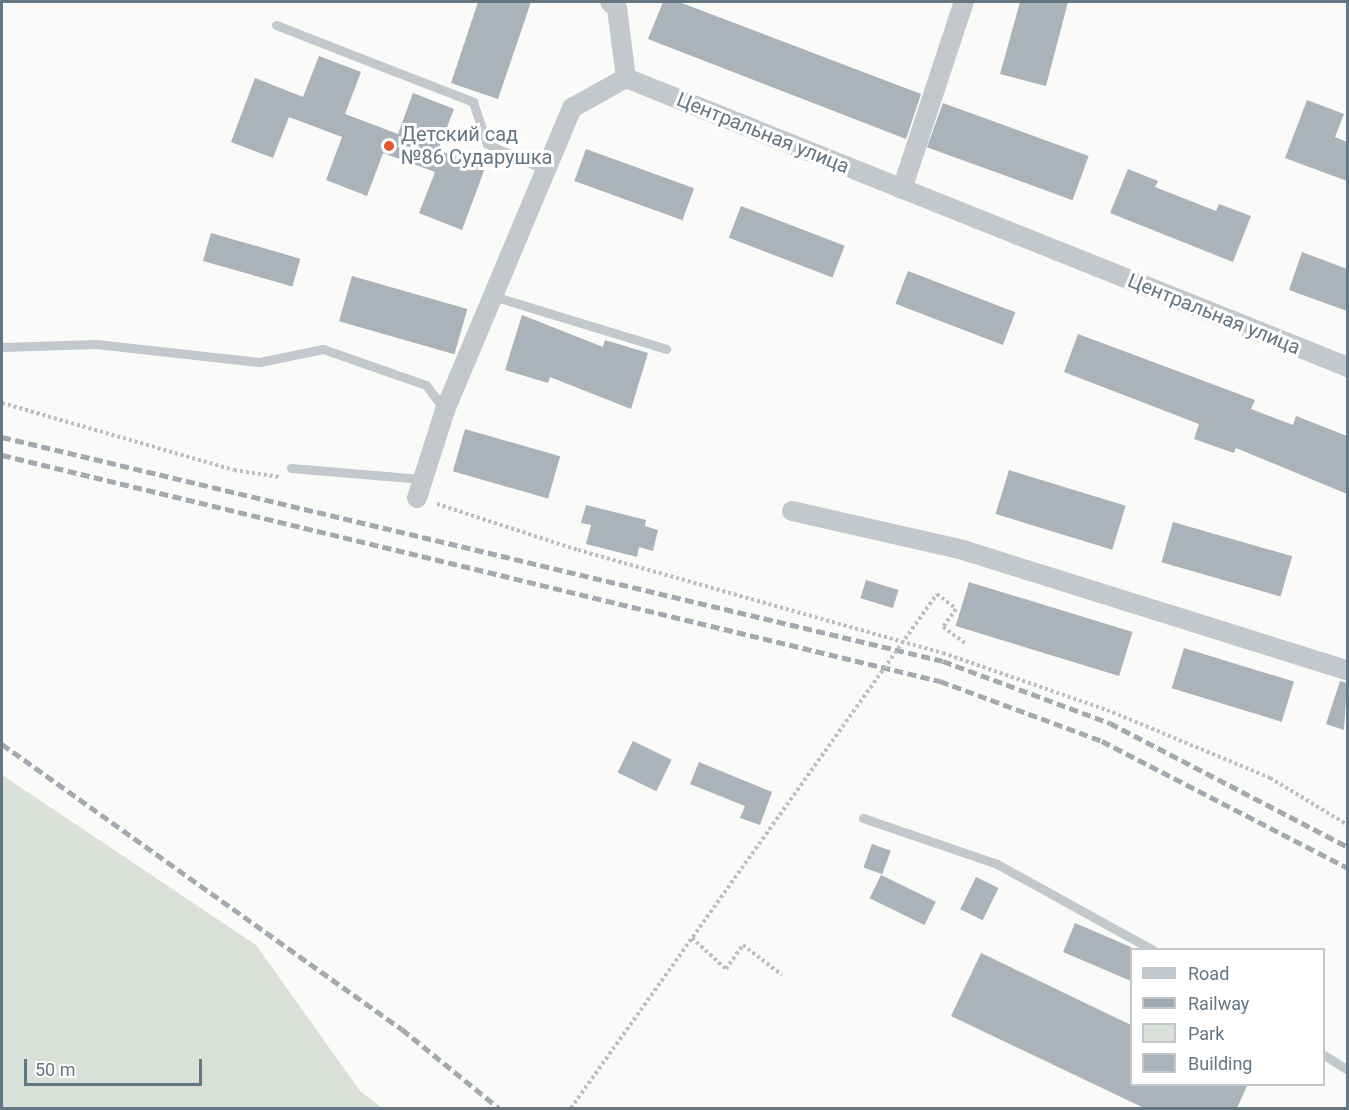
<!DOCTYPE html>
<html>
<head>
<meta charset="utf-8">
<style>
	body { margin:0 }
	#map { position:relative; width:1349px; height:1110px; overflow:hidden; background:#fafaf8; font-family:Roboto,sans-serif }
	div>[style] { position:absolute }
	[style*='--x'] { left:calc(var(--x)*1px); top:calc(var(--y)*1px); width:calc(var(--w)*1px); rotate:calc(var(--a)*1deg) }
	.green>* { inset:0; background:#dadfd7 }
	.building>* { inset:0; background:#aab3b9; transform-origin:0 0 }
	.path>* { height:4px; margin-top:-2px; transform-origin:0; background:repeating-linear-gradient(90deg,#bbbfc2 0 3px,transparent 0 6px) }
	.lane>* { height:9px; margin:-4.5px; padding:0 4.5px; transform-origin:4.5px; border-radius:4.5px; background:#c3c8cc }
	.street>* { height:20px; margin:-10px; padding:0 10px; transform-origin:10px; border-radius:10px; background:#c3c8cc }
	.rail>* { height:4.5px; margin-top:-2.25px; transform-origin:0; background:repeating-linear-gradient(90deg,#a2aab0 0 9px,transparent 0 13.5px) }
	.path-bridge>* { height:4px; margin-top:-2px; transform-origin:0; background:repeating-linear-gradient(90deg,#bbbfc2 0 3px,transparent 0 6px) }
	.dots>* { width:16px; height:16px; translate:-50% -50%; box-sizing:border-box; border:3px solid #fff; border-radius:50% }
	span { translate:-50% -50%; white-space:nowrap; text-align:center; line-height:1.15; -webkit-text-stroke:6px #fff; paint-order:stroke }
	.street-label { font-size:20px; color:#657683 }
	.poi-label { font-size:20px; color:#657683 }
	.left { translate:0 -50%; text-align:left }
	.frame { position:absolute; inset:0; border:3px solid #657683; pointer-events:none }
	.legend { position:absolute; left:1130px; top:948px; width:195px; height:138px; box-sizing:border-box; background:#fff; border:2px solid #c1c8cd; margin:0; padding:8px 10px; list-style:none; font-size:18px; color:#657683 }
	.legend li { display:flex; align-items:center; gap:12px; height:30px }
	.legend b { width:30px; border:2px solid #c1c8cd }
	.scale { position:absolute; left:24px; top:1059px; width:178px; height:27px; box-sizing:border-box; border:3px solid #657683; border-top:0; padding-left:8px; font-size:18px; line-height:21px; white-space:nowrap; color:#657683; -webkit-text-stroke:4px #fff; paint-order:stroke }
</style>
</head>
<body>
<div id="map">
	<div class="green">
		<i style="clip-path:polygon(2px 775px,256px 945px,360px 1091px,382px 1108px,2px 1108px)"></i>
	</div>
	<div class="building">
		<i style="clip-path:polygon(478px 2px,531px 2px,498px 99px,451px 83px)"></i>
		<i style="clip-path:polygon(663px 2px,679px 2px,921px 94px,906px 139px,648px 39px)"></i>
		<i style="clip-path:polygon(1020px 2px,1068px 2px,1046px 86px,1000px 74px)"></i>
		<i style="clip-path:polygon(319px 56px,361px 72px,345px 114px,398px 134px,413px 93px,454px 109px,438px 150px,485px 168px,462px 230px,419px 213px,435px 172px,383px 153px,367px 196px,326px 180px,342px 137px,289px 117px,273px 158px,231px 142px,255px 78px,303px 97px)"></i>
		<i style="clip-path:polygon(1307px 100px,1344px 114px,1335px 137px,1347px 142px,1347px 181px,1285px 158px)"></i>
		<i style="left:943px;top:103px;width:155px;height:47px;rotate:20deg"></i>
		<i style="left:586px;top:149px;width:115px;height:34px;rotate:20deg"></i>
		<i style="clip-path:polygon(1128px 169px,1158px 181px,1155px 187px,1216px 211px,1219px 204px,1251px 216px,1233px 262px,1110px 213px)"></i>
		<i style="left:741px;top:206px;width:111px;height:34px;rotate:21deg"></i>
		<i style="left:211px;top:233px;width:93px;height:29px;rotate:16deg"></i>
		<i style="clip-path:polygon(1302px 252px,1347px 269px,1347px 311px,1289px 290px)"></i>
		<i style="left:908px;top:271px;width:115px;height:35px;rotate:21deg"></i>
		<i style="left:352px;top:276px;width:120px;height:47px;rotate:16deg"></i>
		<i style="clip-path:polygon(522px 315px,603px 347px,605px 340px,648px 353px,631px 409px,550px 377px,548px 383px,505px 370px)"></i>
		<i style="clip-path:polygon(1078px 334px,1255px 400px,1251px 409px,1293px 425px,1296px 416px,1347px 436px,1347px 494px,1236px 448px,1234px 453px,1194px 439px,1199px 424px,1064px 372px)"></i>
		<i style="left:465px;top:429px;width:99px;height:44px;rotate:16deg"></i>
		<i style="left:1009px;top:470px;width:122px;height:46px;rotate:17deg"></i>
		<i style="clip-path:polygon(586px 505px,646px 520px,645px 526px,658px 530px,653px 551px,639px 547px,637px 557px,586px 544px,591px 525px,581px 523px)"></i>
		<i style="left:1173px;top:522px;width:124px;height:42px;rotate:16deg"></i>
		<i style="left:866px;top:580px;width:34px;height:19px;rotate:17deg"></i>
		<i style="left:969px;top:582px;width:171px;height:46px;rotate:17deg"></i>
		<i style="left:1184px;top:648px;width:115px;height:42px;rotate:17deg"></i>
		<i style="clip-path:polygon(1340px 681px,1347px 683px,1344px 730px,1326px 724px)"></i>
		<i style="left:633px;top:741px;width:43px;height:35px;rotate:26deg"></i>
		<i style="clip-path:polygon(699px 762px,772px 792px,760px 825px,740px 818px,745px 806px,690px 784px)"></i>
		<i style="left:872px;top:844px;width:20px;height:25px;rotate:20deg"></i>
		<i style="left:881px;top:875px;width:61px;height:26px;rotate:26deg"></i>
		<i style="left:976px;top:877px;width:25px;height:36px;rotate:26deg"></i>
		<i style="clip-path:polygon(1075px 923px,1131px 947px,1131px 981px,1063px 952px)"></i>
		<i style="clip-path:polygon(981px 953px,1131px 1025px,1131px 1084px,1248px 1084px,1237px 1108px,1144px 1108px,951px 1016px)"></i>
	</div>
	<div class="path">
		<i style="--x:2;--y:403;--w:241;--a:16.1"></i>
		<i style="--x:234;--y:470;--w:46;--a:8.8"></i>
		<i style="--x:437;--y:504;--w:148;--a:18.1"></i>
		<i style="--x:578;--y:550;--w:379;--a:15.8"></i>
		<i style="--x:943;--y:653;--w:174;--a:19.2"></i>
		<i style="--x:1107;--y:710;--w:177;--a:22.6"></i>
		<i style="--x:1270;--y:778;--w:91;--a:31.1"></i>
		<i style="--x:937;--y:594;--w:24;--a:38"></i>
		<i style="--x:956;--y:609;--w:22;--a:126"></i>
		<i style="--x:943;--y:627;--w:29;--a:36"></i>
		<i style="--x:692;--y:938;--w:46;--a:42.4"></i>
		<i style="--x:726;--y:969;--w:29;--a:-55"></i>
		<i style="--x:743;--y:945;--w:49;--a:37.6"></i>
	</div>
	<div class="lane">
		<i style="--x:276;--y:25;--w:212;--a:21.3"></i>
		<i style="--x:473;--y:102;--w:44;--a:71.6"></i>
		<i style="--x:487;--y:144;--w:64;--a:23.8"></i>
		<i style="--x:493;--y:296;--w:181;--a:17"></i>
		<i style="--x:2;--y:347;--w:94;--a:-1.8"></i>
		<i style="--x:96;--y:344;--w:165;--a:6.3"></i>
		<i style="--x:260;--y:362;--w:64;--a:-11.7"></i>
		<i style="--x:323;--y:349;--w:109;--a:19.3"></i>
		<i style="--x:426;--y:385;--w:31;--a:53"></i>
		<i style="--x:291;--y:468;--w:132;--a:4.8"></i>
		<i style="--x:863;--y:818;--w:142;--a:18.9"></i>
		<i style="--x:997;--y:864;--w:178;--a:28.9"></i>
		<i style="--x:1324;--y:1055;--w:28;--a:32"></i>
	</div>
	<div class="street">
		<i style="--x:610;--y:2;--w:9;--a:41"></i>
		<i style="--x:617;--y:8;--w:71;--a:82.7"></i>
		<i style="--x:626;--y:78;--w:778;--a:21.82"></i>
		<i style="--x:902;--y:189;--w:197;--a:-71.7"></i>
		<i style="--x:417;--y:498;--w:92;--a:-72.3"></i>
		<i style="--x:445;--y:410;--w:328;--a:-67.2"></i>
		<i style="--x:572;--y:108;--w:62;--a:-29.1"></i>
		<i style="--x:792;--y:511;--w:175;--a:12.8"></i>
		<i style="--x:963;--y:550;--w:404;--a:17.4"></i>
	</div>
	<div class="rail">
		<i style="--x:2;--y:437;--w:967;--a:13.39"></i>
		<i style="--x:943;--y:661;--w:178;--a:20.4"></i>
		<i style="--x:1110;--y:723;--w:268;--a:27.5"></i>
		<i style="--x:2;--y:455;--w:965;--a:13.55"></i>
		<i style="--x:940;--y:681;--w:173;--a:20.3"></i>
		<i style="--x:1102;--y:741;--w:277;--a:27.3"></i>
		<i style="--x:2;--y:744;--w:491;--a:35.5"></i>
		<i style="--x:402;--y:1029;--w:125;--a:39.2"></i>
	</div>
	<div class="path-bridge">
		<i style="--x:571;--y:1108;--w:631;--a:-54.55"></i>
	</div>
	<div class="dots">
		<i style="left:389px;top:146px;background:#e4572e"></i>
	</div>
	<div class="street-label">
		<span style="left:763px;top:133px;rotate:22deg">Центральная улица</span>
		<span style="left:1214px;top:314px;rotate:22deg">Центральная улица</span>
	</div>
	<div class="poi-label">
		<span class="left" style="left:401px;top:146px">Детский сад<br>№86 Сударушка</span>
	</div>
	<div class="frame"></div>
	<ul class="legend">
	<li><b style="height:8px;background:#c3c8cc"></b>Road</li>
	<li><b style="height:8px;background:#a2aab0"></b>Railway</li>
	<li><b style="height:16px;background:#dadfd7"></b>Park</li>
	<li><b style="height:16px;background:#aab3b9"></b>Building</li>
	</ul>
	<div class="scale">50 m</div>
</div>
</body>
</html>
